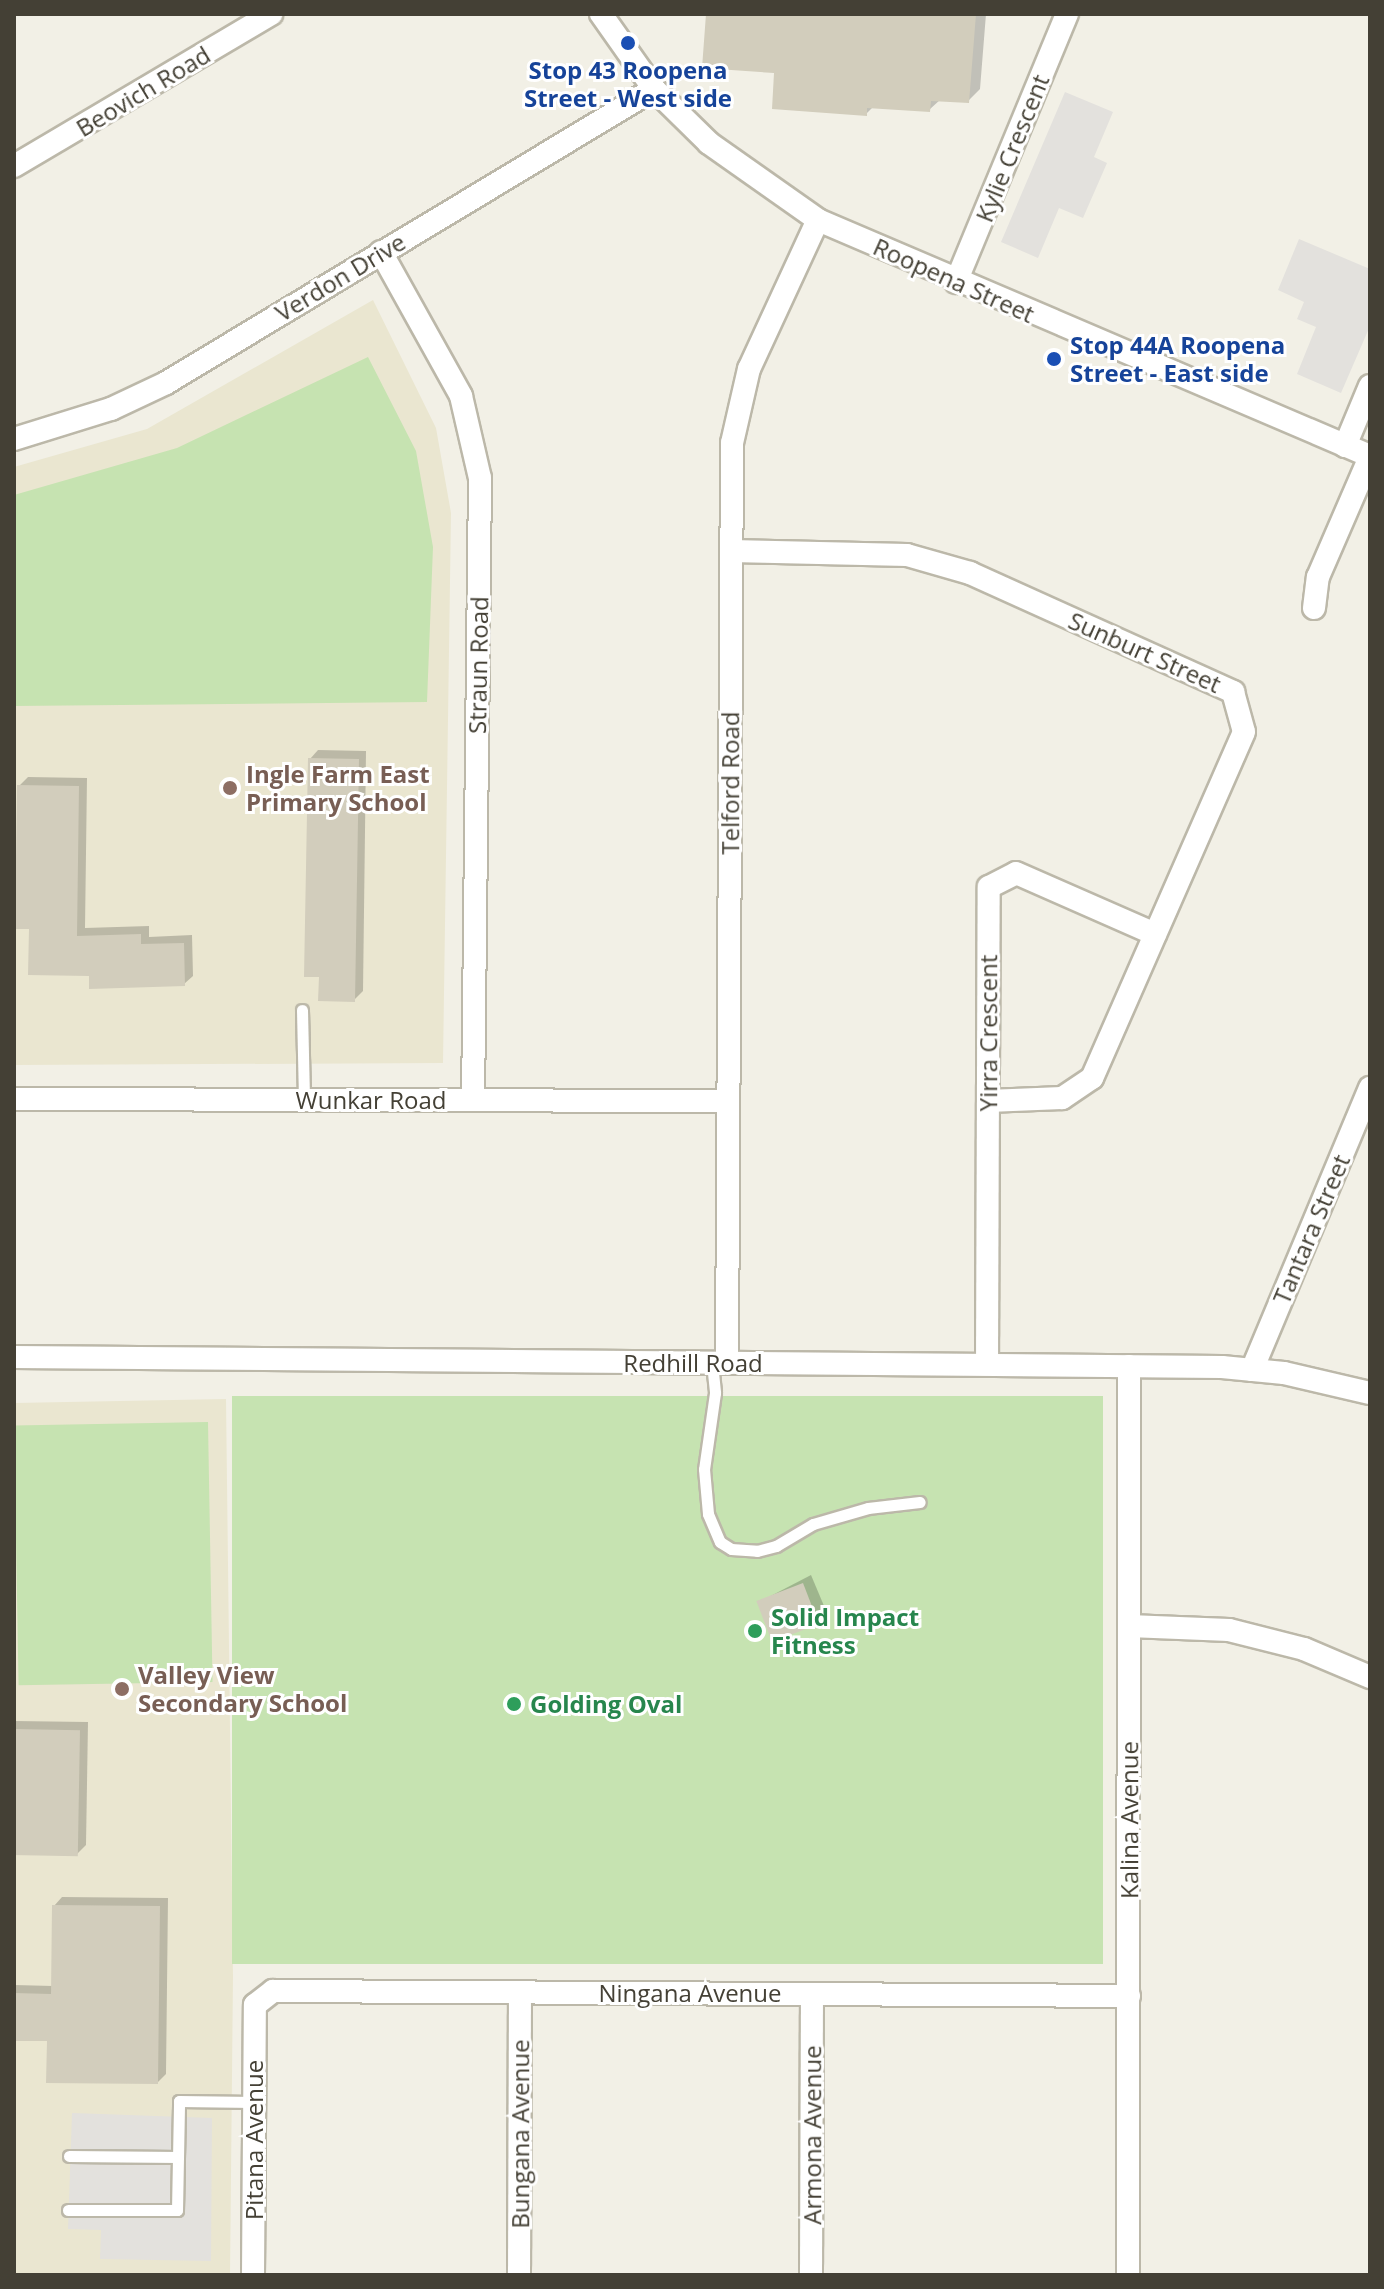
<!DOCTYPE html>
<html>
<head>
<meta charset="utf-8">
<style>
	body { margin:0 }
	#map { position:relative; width:1384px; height:2289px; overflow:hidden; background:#f2f0e6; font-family:"Open Sans",sans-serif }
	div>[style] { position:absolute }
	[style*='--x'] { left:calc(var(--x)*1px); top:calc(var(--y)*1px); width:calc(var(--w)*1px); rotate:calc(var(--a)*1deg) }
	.education>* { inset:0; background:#eae6d0 }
	.green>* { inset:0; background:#c6e3b1; transform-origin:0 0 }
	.parking>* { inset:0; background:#e3e1dd }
	.shadow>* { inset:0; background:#0003 }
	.building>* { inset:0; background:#d2cdbc; transform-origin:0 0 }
	.roads { filter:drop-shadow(2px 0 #bcb8a9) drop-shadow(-2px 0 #bcb8a9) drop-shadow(0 2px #bcb8a9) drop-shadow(0 -2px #bcb8a9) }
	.service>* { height:11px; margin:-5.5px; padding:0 5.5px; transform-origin:5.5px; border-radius:5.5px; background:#fff }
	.minor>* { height:22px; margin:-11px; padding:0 11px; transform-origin:11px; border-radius:11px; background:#fff }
	.dots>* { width:22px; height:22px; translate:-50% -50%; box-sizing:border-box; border:4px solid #fff; border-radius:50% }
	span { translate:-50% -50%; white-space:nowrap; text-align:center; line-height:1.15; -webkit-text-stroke:6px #fff; paint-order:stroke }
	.transit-label { font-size:24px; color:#164399; font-weight:700 }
	.left { translate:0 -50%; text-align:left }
	.street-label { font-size:24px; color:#444035 }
	.education-label { font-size:24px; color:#785e54; font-weight:700 }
	.leisure-label { font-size:24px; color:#27864d; font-weight:700 }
	.frame { position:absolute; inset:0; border:16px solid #444035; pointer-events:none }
</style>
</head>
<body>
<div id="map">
	<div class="education">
		<i style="clip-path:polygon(373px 300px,436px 428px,451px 513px,443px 1063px,14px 1065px,14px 467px,147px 429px)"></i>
		<i style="clip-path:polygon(226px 1399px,233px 1976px,230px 2275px,14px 2275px,14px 1403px)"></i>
	</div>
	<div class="green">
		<i style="clip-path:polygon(368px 357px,416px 451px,433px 547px,427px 702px,14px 706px,14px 495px,177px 448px)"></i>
		<i style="left:1103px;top:1396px;width:568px;height:871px;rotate:90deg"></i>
		<i style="left:208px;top:1422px;width:260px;height:194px;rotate:89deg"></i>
	</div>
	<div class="parking">
		<i style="clip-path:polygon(1065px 92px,1113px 112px,1094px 157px,1107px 163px,1083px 218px,1059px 208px,1038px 258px,1001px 242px)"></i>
		<i style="clip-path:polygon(1299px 239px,1370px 269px,1370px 326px,1341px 393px,1297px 374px,1316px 327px,1297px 319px,1304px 302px,1278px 290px)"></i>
		<i style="clip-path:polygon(72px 2113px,212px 2118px,211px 2261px,100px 2259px,101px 2230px,68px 2229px)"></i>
	</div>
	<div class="shadow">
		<i style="clip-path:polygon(708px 14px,986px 14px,980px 89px,968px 101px,941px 99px,929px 110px,874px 106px,866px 114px,777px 72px)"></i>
		<i style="clip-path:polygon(318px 750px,366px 751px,363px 991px,354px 1000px,310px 759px)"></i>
		<i style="clip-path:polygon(28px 777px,87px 778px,85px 928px,149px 926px,149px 937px,192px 935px,193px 976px,184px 984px,91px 974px,31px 927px,19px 786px)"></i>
		<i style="clip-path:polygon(811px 1575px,827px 1613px,818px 1622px,759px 1602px)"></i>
		<i style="clip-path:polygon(14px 1721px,88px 1722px,86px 1845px,77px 1854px,14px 1853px)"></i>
		<i style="clip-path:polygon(62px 1897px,168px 1898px,166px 2074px,158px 2082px,49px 2039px,14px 2039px,14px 1985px,53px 1986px,54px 1906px)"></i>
	</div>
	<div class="building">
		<i style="clip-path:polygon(706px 14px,976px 14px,969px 103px,931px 101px,930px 112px,867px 108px,867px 116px,772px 109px,774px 73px,702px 68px)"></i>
		<i style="clip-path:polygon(308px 758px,359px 759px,355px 1002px,318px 1001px,319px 977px,304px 977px)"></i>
		<i style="clip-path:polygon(17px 785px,79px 786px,77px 936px,141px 934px,141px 944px,184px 943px,185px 986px,89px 989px,89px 976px,28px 975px,29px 929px,15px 929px)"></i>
		<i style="left:803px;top:1583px;width:44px;height:50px;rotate:69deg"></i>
		<i style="left:14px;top:1729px;width:66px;height:126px;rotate:1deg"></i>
		<i style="clip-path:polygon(52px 1905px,160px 1906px,158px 2084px,46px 2083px,47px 2041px,14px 2041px,14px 1993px,51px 1994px)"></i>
	</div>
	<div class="roads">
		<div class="service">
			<i style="--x:302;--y:1010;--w:90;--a:88.7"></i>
			<i style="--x:712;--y:1363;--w:30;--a:84"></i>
			<i style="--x:715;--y:1393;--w:77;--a:98.2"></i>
			<i style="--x:704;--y:1469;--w:45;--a:84.9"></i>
			<i style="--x:708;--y:1514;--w:30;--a:67"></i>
			<i style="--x:720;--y:1542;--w:13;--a:32"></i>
			<i style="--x:731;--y:1549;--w:26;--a:4"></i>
			<i style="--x:757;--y:1551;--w:20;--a:-15"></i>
			<i style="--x:776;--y:1546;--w:43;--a:-30.7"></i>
			<i style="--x:813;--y:1524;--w:57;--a:-16.2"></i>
			<i style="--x:868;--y:1508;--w:52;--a:-6.6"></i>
			<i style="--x:69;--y:2156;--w:109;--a:0.5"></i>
			<i style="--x:68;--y:2210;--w:109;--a:0"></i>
			<i style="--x:177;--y:2210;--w:109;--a:-88.9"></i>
			<i style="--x:179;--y:2101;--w:75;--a:0.8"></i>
		</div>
		<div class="minor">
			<i style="--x:601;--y:14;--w:92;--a:54.8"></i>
			<i style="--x:654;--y:89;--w:77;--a:44.5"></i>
			<i style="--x:709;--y:143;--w:133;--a:35.2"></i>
			<i style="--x:818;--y:220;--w:600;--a:23.15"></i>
			<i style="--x:14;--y:166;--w:299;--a:-30.6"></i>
			<i style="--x:381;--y:252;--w:165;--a:60.9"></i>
			<i style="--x:461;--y:396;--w:84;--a:77"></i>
			<i style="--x:480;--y:478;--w:622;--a:90.64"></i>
			<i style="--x:956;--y:282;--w:290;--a:-67.5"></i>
			<i style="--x:14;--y:439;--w:102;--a:-17.2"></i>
			<i style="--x:111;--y:409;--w:61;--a:-25.3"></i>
			<i style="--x:166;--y:383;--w:570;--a:-31.07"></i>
			<i style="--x:1345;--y:446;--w:65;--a:-67.4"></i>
			<i style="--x:731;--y:551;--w:176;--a:1.3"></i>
			<i style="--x:907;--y:555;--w:66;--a:15.9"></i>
			<i style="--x:970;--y:573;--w:289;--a:24.3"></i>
			<i style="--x:1233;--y:692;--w:41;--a:74.6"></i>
			<i style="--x:1244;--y:732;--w:378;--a:113.7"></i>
			<i style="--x:1092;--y:1078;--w:36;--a:146"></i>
			<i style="--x:1062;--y:1098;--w:74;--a:177.7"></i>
			<i style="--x:1314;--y:608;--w:31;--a:-83"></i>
			<i style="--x:1318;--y:577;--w:131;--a:-66.6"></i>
			<i style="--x:14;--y:1099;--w:714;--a:0.16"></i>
			<i style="--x:14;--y:1357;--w:1208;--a:0.47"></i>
			<i style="--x:1222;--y:1367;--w:62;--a:5.5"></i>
			<i style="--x:1284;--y:1373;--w:88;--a:13.1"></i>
			<i style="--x:987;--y:1362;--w:475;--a:-89.8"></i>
			<i style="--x:989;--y:887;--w:30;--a:-27"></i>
			<i style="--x:1016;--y:873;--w:152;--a:23.7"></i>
			<i style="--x:727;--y:1363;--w:920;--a:-89.69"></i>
			<i style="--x:732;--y:443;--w:76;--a:-77.1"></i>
			<i style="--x:749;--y:369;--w:164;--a:-65.2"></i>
			<i style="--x:1252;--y:1370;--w:306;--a:-67.3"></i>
			<i style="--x:1129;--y:1626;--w:100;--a:2.3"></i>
			<i style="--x:1229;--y:1630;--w:77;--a:14.2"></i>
			<i style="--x:1304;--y:1649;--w:72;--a:23"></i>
			<i style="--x:253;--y:2275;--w:270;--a:-89.6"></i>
			<i style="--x:255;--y:2005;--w:23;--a:-38"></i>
			<i style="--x:273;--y:1991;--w:856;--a:0.33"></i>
			<i style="--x:519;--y:2275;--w:283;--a:-89.8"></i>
			<i style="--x:811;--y:2275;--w:281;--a:-89.8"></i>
			<i style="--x:1128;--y:2275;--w:909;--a:-89.94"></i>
		</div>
	</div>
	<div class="dots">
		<i style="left:628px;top:43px;background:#1a4fb4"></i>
		<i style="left:1054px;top:359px;background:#1a4fb4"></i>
		<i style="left:230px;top:788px;background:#8d6e63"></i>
		<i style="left:755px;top:1631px;background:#2e9e5b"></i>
		<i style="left:122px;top:1689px;background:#8d6e63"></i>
		<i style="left:514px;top:1704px;background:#2e9e5b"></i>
	</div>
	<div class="transit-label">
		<span style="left:628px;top:84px">Stop 43 Roopena<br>Street - West side</span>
		<span class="left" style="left:1070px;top:359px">Stop 44A Roopena<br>Street - East side</span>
	</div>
	<div class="street-label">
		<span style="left:143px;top:91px;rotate:-31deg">Beovich Road</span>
		<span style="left:1012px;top:148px;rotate:-68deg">Kylie Crescent</span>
		<span style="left:340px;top:277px;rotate:-31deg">Verdon Drive</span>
		<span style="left:954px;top:280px;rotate:24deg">Roopena Street</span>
		<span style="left:1145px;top:652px;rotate:24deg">Sunburt Street</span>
		<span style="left:478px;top:665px;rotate:-89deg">Straun Road</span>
		<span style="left:730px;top:783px;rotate:-90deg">Telford Road</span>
		<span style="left:988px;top:1033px;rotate:-90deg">Yirra Crescent</span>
		<span style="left:371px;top:1100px">Wunkar Road</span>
		<span style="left:1311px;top:1229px;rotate:-67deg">Tantara Street</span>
		<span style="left:693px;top:1363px">Redhill Road</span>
		<span style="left:1129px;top:1820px;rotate:-90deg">Kalina Avenue</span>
		<span style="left:690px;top:1993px">Ningana Avenue</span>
		<span style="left:520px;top:2134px;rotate:-90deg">Bungana Avenue</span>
		<span style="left:812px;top:2135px;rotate:-90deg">Armona Avenue</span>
		<span style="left:254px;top:2140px;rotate:-90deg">Pitana Avenue</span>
	</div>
	<div class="education-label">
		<span class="left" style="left:246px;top:788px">Ingle Farm East<br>Primary School</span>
		<span class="left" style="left:138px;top:1689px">Valley View<br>Secondary School</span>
	</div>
	<div class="leisure-label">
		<span class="left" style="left:771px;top:1631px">Solid Impact<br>Fitness</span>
		<span class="left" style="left:530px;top:1704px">Golding Oval</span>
	</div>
	<div class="frame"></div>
</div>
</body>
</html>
